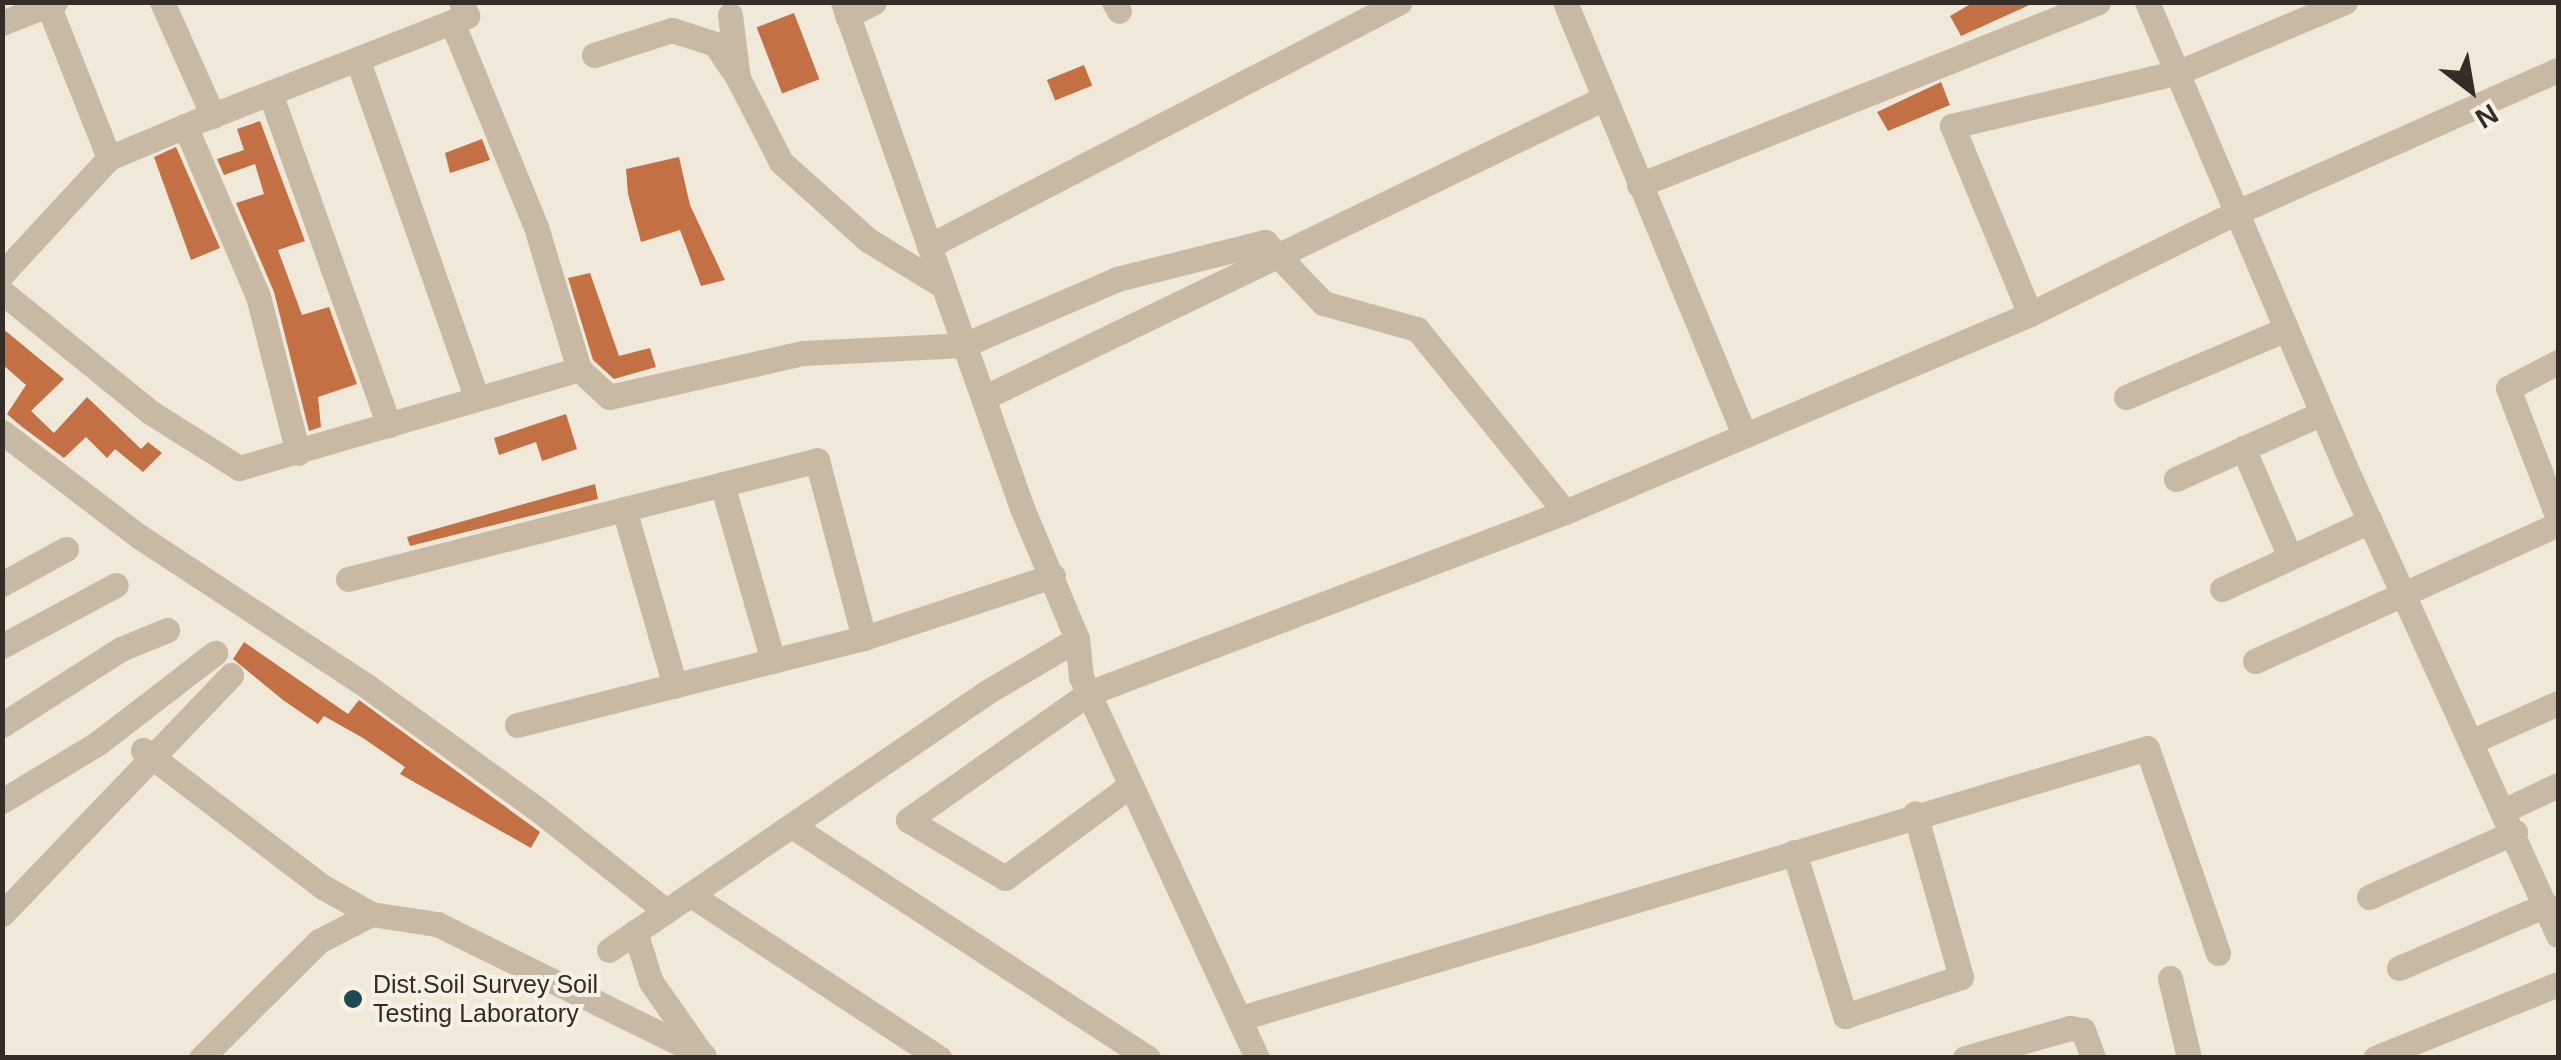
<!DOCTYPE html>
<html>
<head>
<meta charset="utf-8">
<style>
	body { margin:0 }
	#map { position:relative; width:2561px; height:1060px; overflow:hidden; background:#f0e8d9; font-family:Arial,sans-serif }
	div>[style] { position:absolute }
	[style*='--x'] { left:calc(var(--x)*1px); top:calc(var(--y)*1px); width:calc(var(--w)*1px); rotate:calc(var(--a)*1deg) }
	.building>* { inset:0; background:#c37044; transform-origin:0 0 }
	.minor>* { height:25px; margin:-12.5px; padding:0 12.5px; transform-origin:12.5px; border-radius:12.5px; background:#c8b9a5 }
	.dots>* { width:28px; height:28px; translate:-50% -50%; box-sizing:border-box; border:5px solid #f8f1e5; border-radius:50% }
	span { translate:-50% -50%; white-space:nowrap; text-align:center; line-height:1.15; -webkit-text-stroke:8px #f8f1e5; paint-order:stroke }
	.poi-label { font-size:25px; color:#342c26 }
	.left { translate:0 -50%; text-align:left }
	.frame { position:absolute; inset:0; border:5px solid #342c26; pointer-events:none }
	.north { position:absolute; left:2421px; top:40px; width:100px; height:100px; -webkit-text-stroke:8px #f8f1e5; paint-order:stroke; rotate:149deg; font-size:28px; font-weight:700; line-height:40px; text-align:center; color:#342c26 }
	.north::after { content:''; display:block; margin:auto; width:35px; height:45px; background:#342c26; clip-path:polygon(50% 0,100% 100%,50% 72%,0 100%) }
</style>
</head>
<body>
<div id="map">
	<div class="building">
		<i style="clip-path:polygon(1974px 2px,2034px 2px,2034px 3px,1961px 36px,1950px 16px)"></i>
		<i style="left:794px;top:13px;width:71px;height:40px;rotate:69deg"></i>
		<i style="left:1084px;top:65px;width:22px;height:40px;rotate:68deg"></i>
		<i style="clip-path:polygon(1941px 82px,1950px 105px,1888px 131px,1877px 112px)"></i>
		<i style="clip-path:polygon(260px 121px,305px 241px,278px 250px,302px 315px,329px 307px,357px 384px,318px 397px,321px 427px,309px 431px,274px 292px,236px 203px,264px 194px,255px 164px,224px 175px,217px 159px,244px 150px,237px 129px)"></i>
		<i style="clip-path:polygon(482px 139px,490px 160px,450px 173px,445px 153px)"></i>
		<i style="clip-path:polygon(176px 147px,220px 248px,191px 260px,154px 157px)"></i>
		<i style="clip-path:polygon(679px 157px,690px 205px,725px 280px,701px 286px,680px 230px,641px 242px,628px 194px,626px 169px)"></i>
		<i style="clip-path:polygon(590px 273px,619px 356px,650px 348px,656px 367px,614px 379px,593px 360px,568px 278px)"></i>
		<i style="clip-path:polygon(2px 328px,64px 379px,31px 411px,54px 433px,87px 397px,141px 449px,148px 442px,162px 453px,143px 472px,115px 449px,107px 458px,86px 437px,64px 458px,21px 426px,7px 414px,26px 385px,2px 364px)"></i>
		<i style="clip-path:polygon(566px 414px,577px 449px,542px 461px,536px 442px,499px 455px,494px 438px)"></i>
		<i style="clip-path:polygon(595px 484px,598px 499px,410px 546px,407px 537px)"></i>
		<i style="clip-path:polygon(244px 642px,348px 714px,359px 700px,540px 832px,531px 848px,400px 774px,405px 767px,363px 738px,324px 716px,318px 724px,283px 700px,233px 659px)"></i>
	</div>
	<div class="minor">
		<i style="--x:162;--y:2;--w:125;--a:65.9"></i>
		<i style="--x:843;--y:2;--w:537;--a:70.52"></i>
		<i style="--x:1022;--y:508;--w:142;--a:67.2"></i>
		<i style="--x:1077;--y:639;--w:38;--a:84"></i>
		<i style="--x:1081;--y:677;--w:420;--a:65.2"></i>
		<i style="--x:1114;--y:2;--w:10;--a:61"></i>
		<i style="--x:1565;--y:2;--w:468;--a:67.5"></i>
		<i style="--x:2147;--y:2;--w:508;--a:66.92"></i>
		<i style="--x:2346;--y:469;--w:512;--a:65.54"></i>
		<i style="--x:730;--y:15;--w:64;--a:82.8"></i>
		<i style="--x:738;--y:78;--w:94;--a:62.9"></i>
		<i style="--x:781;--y:162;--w:117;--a:41.9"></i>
		<i style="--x:868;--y:240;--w:88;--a:31.5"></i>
		<i style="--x:847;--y:16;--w:30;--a:-27"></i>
		<i style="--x:452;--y:22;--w:222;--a:67.7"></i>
		<i style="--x:536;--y:227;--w:148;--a:73.2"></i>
		<i style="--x:579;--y:369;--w:41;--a:43"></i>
		<i style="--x:609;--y:397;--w:199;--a:-12.8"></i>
		<i style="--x:803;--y:353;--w:161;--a:-2.8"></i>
		<i style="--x:964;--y:345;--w:167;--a:-23.3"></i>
		<i style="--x:1117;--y:279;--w:153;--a:-14"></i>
		<i style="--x:1265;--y:242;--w:84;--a:46.4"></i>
		<i style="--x:1323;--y:303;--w:98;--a:15.5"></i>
		<i style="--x:1417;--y:329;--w:235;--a:51"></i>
		<i style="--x:2;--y:23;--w:57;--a:-21.6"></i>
		<i style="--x:594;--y:55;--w:82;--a:-17.8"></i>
		<i style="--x:672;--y:30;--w:45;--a:18"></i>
		<i style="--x:715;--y:44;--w:36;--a:56"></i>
		<i style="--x:358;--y:61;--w:356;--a:70.6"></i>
		<i style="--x:270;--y:93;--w:353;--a:70.3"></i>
		<i style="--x:185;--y:126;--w:303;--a:-21.3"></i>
		<i style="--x:467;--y:16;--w:15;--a:-113"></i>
		<i style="--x:109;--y:158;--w:82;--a:-22.8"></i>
		<i style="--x:185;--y:126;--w:185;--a:66.8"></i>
		<i style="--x:258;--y:296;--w:162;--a:75.7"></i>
		<i style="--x:1639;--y:185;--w:494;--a:-21.7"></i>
		<i style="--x:929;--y:246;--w:530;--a:-27.39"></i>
		<i style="--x:2;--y:274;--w:158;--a:-47.3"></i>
		<i style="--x:109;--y:158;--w:165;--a:-111.7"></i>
		<i style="--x:2;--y:292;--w:191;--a:39"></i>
		<i style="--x:150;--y:412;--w:105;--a:32.2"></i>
		<i style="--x:239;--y:468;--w:354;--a:-16.2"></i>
		<i style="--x:2030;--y:314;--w:204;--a:-112.5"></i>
		<i style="--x:1952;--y:126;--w:233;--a:-13.4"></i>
		<i style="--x:2179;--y:72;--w:180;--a:-22.9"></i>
		<i style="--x:2558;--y:362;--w:56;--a:152.5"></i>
		<i style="--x:2508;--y:388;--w:139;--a:69"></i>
		<i style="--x:2126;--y:397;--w:174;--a:-23"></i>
		<i style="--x:983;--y:398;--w:690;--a:-25.78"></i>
		<i style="--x:2;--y:432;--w:173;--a:37.3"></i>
		<i style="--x:140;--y:537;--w:273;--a:33.3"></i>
		<i style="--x:368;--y:687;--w:207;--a:35.8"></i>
		<i style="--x:536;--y:808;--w:166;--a:38.4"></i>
		<i style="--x:2243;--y:448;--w:119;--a:66.7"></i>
		<i style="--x:2176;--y:479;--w:160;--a:-24.3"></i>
		<i style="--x:722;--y:484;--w:184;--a:73.9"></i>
		<i style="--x:624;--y:509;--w:184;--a:73.9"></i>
		<i style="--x:348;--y:579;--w:484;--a:-14.2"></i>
		<i style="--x:817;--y:460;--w:184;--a:75.2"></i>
		<i style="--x:2;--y:584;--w:73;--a:-28.7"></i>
		<i style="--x:2222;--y:589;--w:163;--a:-24.7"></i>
		<i style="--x:2;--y:646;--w:129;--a:-28.2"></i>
		<i style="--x:2255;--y:661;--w:333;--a:-24.3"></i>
		<i style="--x:2;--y:725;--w:141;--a:-32.6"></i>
		<i style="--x:121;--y:649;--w:50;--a:-22.4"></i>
		<i style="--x:517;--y:725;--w:358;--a:-14.1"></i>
		<i style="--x:864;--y:638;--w:199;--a:-18.2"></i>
		<i style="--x:2475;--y:740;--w:91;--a:-24"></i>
		<i style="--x:143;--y:750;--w:226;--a:37.3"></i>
		<i style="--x:323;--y:887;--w:55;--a:29.4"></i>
		<i style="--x:371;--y:914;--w:67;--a:8.6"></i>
		<i style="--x:437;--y:924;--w:297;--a:26.2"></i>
		<i style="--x:1128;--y:787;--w:153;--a:143.5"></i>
		<i style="--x:1005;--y:878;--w:113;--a:-149.1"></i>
		<i style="--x:908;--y:820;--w:221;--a:-35.1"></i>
		<i style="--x:1089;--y:693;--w:509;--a:-20.82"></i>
		<i style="--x:1565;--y:512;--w:505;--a:-23.06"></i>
		<i style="--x:2030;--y:314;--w:229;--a:-26.2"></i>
		<i style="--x:2235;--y:213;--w:353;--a:-23.9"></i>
		<i style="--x:2;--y:801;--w:112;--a:-31.1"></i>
		<i style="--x:98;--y:743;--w:148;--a:-37.6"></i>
		<i style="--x:2507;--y:809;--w:56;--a:-25.2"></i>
		<i style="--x:792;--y:826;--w:425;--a:33.1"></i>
		<i style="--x:1794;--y:852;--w:172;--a:72.7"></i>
		<i style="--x:1845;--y:1016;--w:122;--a:-18.6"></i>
		<i style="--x:1961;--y:977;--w:170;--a:-105.7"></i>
		<i style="--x:691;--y:895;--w:297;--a:33.3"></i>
		<i style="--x:2369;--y:897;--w:160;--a:-24"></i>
		<i style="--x:2;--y:914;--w:331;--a:-46.2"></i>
		<i style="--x:635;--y:932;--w:52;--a:72.3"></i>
		<i style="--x:651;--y:982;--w:82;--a:55"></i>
		<i style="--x:609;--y:950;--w:458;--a:-34.3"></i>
		<i style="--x:987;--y:692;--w:104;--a:-30.5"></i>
		<i style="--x:2399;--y:968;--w:160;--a:-23.2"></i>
		<i style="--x:2170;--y:978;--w:82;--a:76.6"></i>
		<i style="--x:1241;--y:1018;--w:945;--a:-16.59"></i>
		<i style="--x:2147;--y:748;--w:217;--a:70.9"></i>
		<i style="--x:201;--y:1058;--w:166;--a:-44.8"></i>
		<i style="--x:319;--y:941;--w:59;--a:-27.4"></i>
		<i style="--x:1965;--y:1058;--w:109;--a:-15.9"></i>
		<i style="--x:2070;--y:1028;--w:13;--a:9"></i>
		<i style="--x:2083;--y:1030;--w:30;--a:70"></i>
		<i style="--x:2375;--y:1058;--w:197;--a:-22"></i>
	</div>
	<div class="dots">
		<i style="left:353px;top:999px;background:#1d4a54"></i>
	</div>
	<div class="poi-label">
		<span class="left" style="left:373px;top:999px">Dist.Soil Survey Soil<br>Testing Laboratory</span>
	</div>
	<div class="frame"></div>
	<div class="north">N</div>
</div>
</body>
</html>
